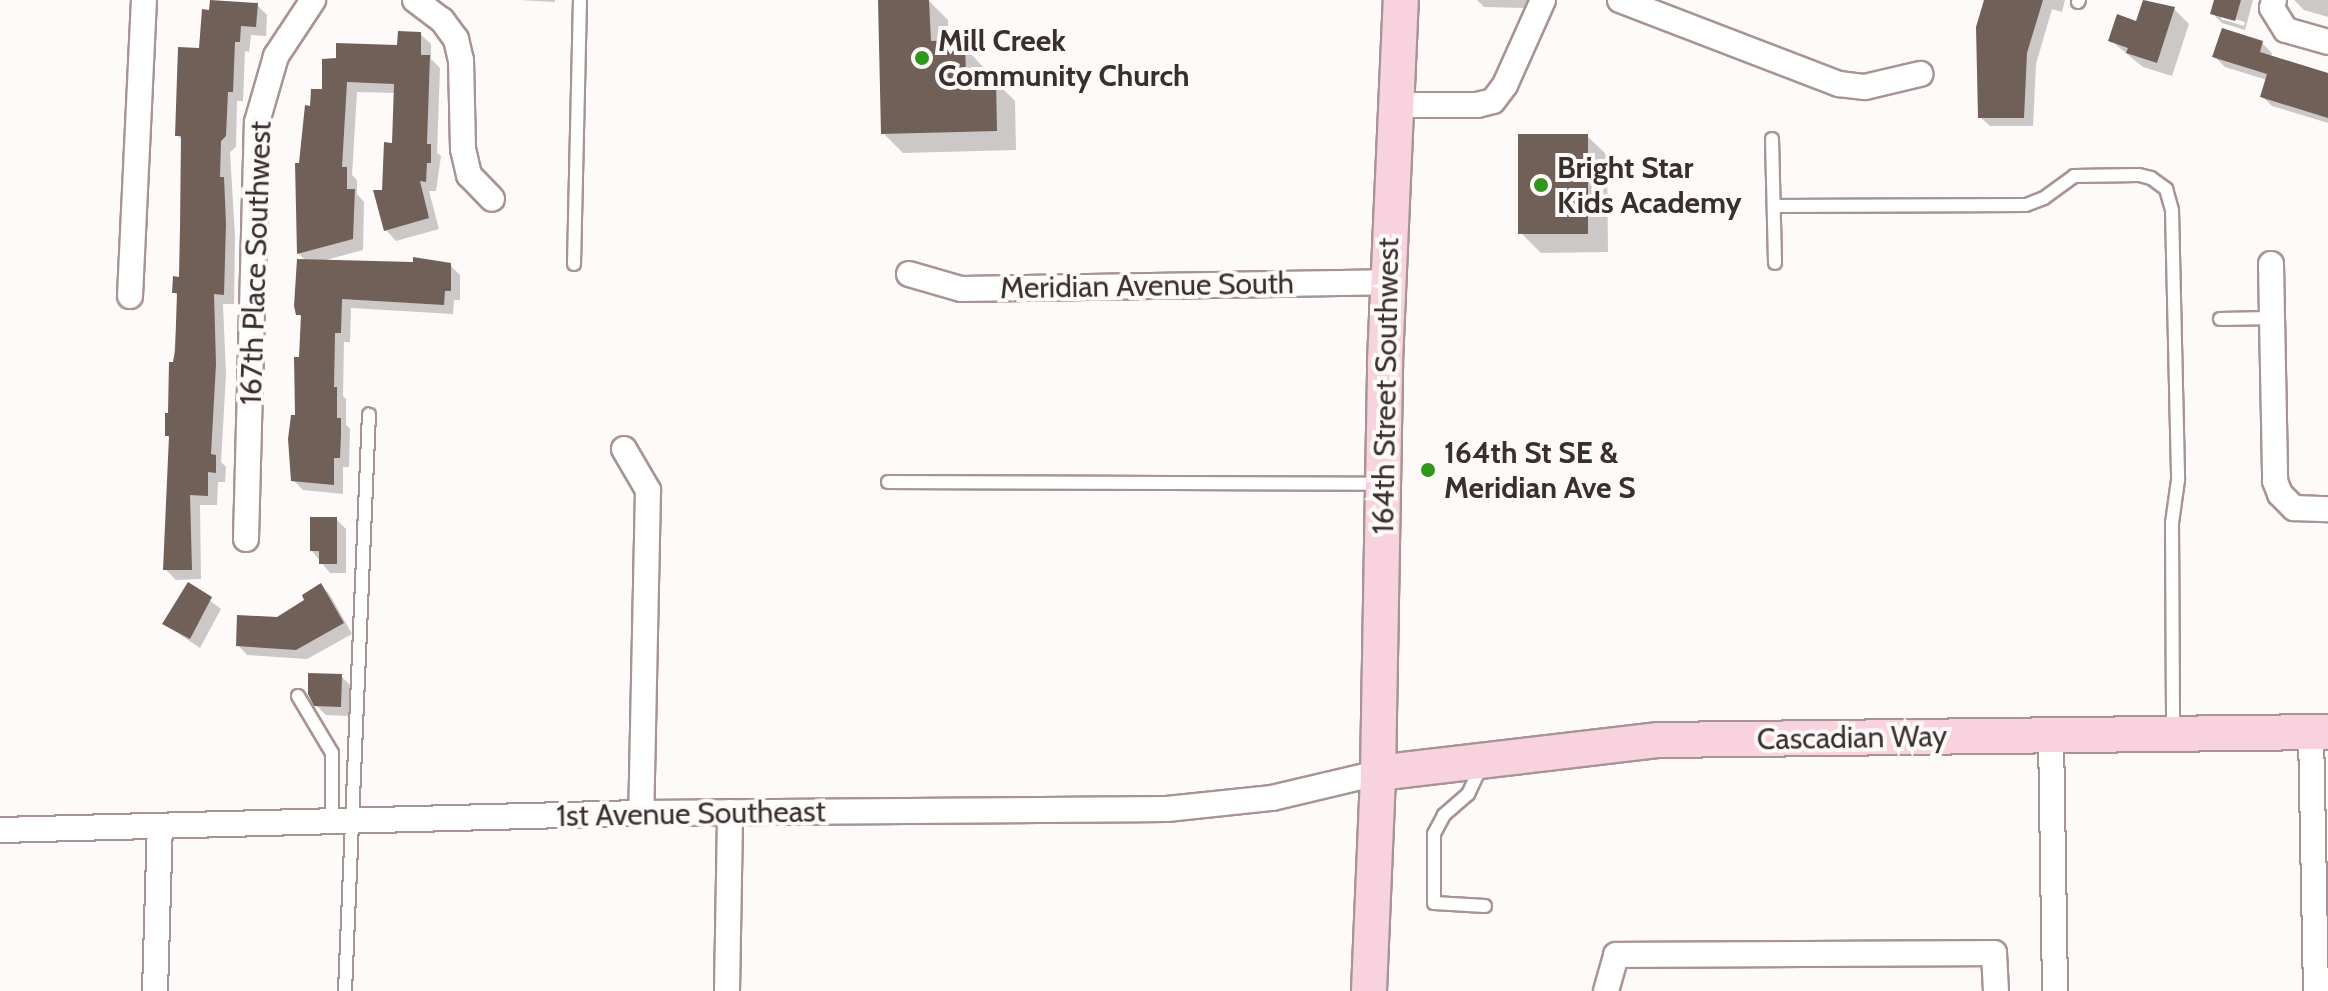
<!DOCTYPE html>
<html>
<head>
<meta charset="utf-8">
<style>
	body { margin:0 }
	#map { position:relative; width:2328px; height:991px; overflow:hidden; background:#fffafa; font-family:Cabin,sans-serif }
	div>[style] { position:absolute }
	[style*='--x'] { left:calc(var(--x)*1px); top:calc(var(--y)*1px); width:calc(var(--w)*1px); rotate:calc(var(--a)*1deg) }
	.shadow>* { inset:0; background:#0003 }
	.building>* { inset:0; background:#706058; transform-origin:0 0 }
	.roads { filter:drop-shadow(2px 0 #a89493) drop-shadow(-2px 0 #a89493) drop-shadow(0 2px #a89493) drop-shadow(0 -2px #a89493) }
	.lane>* { height:12px; margin:-6px; padding:0 6px; transform-origin:6px; border-radius:6px; background:#fff }
	.street>* { height:24px; margin:-12px; padding:0 12px; transform-origin:12px; border-radius:12px; background:#fff }
	.secondary>* { height:34px; margin:-17px; padding:0 17px; transform-origin:17px; border-radius:17px; background:#f8d2df }
	.dots>* { width:22px; height:22px; translate:-50% -50%; box-sizing:border-box; border:4px solid #fffafa; border-radius:50% }
	span { translate:-50% -50%; white-space:nowrap; text-align:center; line-height:1.15; -webkit-text-stroke:8px #fffafa; paint-order:stroke }
	.poi-label { font-size:30px; color:#38302f; font-weight:700 }
	.left { translate:0 -50%; text-align:left }
	.street-label { font-size:30px; color:#38302f }
</style>
</head>
<body>
<div id="map">
	<div class="shadow">
		<i style="clip-path:polygon(519px 0,555px 0,555px 2px)"></i>
		<i style="clip-path:polygon(896px 0,929px 1px,948px 20px,949px 42px,960px 42px,984px 68px,985px 81px,995px 81px,1015px 101px,1016px 150px,903px 153px,883px 133px)"></i>
		<i style="clip-path:polygon(1477px 0,1527px 0,1527px 8px,1484px 7px)"></i>
		<i style="clip-path:polygon(1986px 0,2065px 0,2062px 12px,2052px 9px,2036px 64px,2033px 126px,1990px 126px,1980px 117px)"></i>
		<i style="clip-path:polygon(2145px 0,2174px 9px,2189px 24px,2172px 76px,2143px 67px,2110px 40px,2138px 23px)"></i>
		<i style="clip-path:polygon(evenodd,2216px 0,2253px 0,2245px 30px,2222px 23px,2212px 13px,2216px 0,2221px 15px,2245px 22px,2244px 26px,2221px 19px,2221px 15px)"></i>
		<i style="clip-path:polygon(2294px 0,2328px 0,2328px 17px,2304px 10px)"></i>
		<i style="clip-path:polygon(257px 5px,267px 15px,266px 36px,251px 35px,249px 52px,245px 51px,243px 101px,237px 101px,236px 147px,230px 152px,235px 236px,234px 304px,223px 304px,226px 375px,221px 462px,226px 467px,225px 482px,218px 482px,217px 505px,200px 505px,201px 579px,176px 580px,165px 569px,171px 440px,167px 435px,179px 297px,174px 292px,181px 279px,183px 141px,177px 135px,201px 50px)"></i>
		<i style="clip-path:polygon(420px 34px,431px 44px,431px 59px,440px 68px,437px 153px,441px 156px,436px 191px,429px 191px,439px 229px,396px 241px,386px 230px,384px 192px,394px 145px,395px 93px,357px 92px,352px 175px,357px 180px,357px 194px,364px 202px,363px 250px,322px 261px,450px 265px,460px 275px,460px 300px,454px 300px,453px 314px,351px 308px,350px 342px,344px 342px,343px 396px,346px 399px,346px 425px,350px 429px,349px 467px,343px 467px,343px 494px,303px 490px,293px 480px,303px 318px,298px 314px,307px 262px,299px 254px,297px 165px,301px 165px,312px 108px,324px 91px)"></i>
		<i style="clip-path:polygon(2262px 43px,2272px 53px,2271px 57px,2328px 74px,2328px 123px,2272px 106px,2262px 96px,2267px 80px,2225px 67px,2215px 57px)"></i>
		<i style="clip-path:polygon(1587px 136px,1607px 155px,1608px 252px,1541px 253px,1521px 233px)"></i>
		<i style="clip-path:polygon(336px 519px,346px 529px,346px 573px,330px 573px,312px 551px)"></i>
		<i style="clip-path:polygon(189px 585px,221px 609px,200px 648px,164px 624px)"></i>
		<i style="clip-path:polygon(321px 585px,330px 595px,352px 634px,307px 659px,247px 655px,238px 645px,306px 601px)"></i>
		<i style="clip-path:polygon(341px 676px,351px 686px,350px 716px,326px 715px,316px 705px)"></i>
	</div>
	<div class="building">
		<i style="clip-path:polygon(210px 0,258px 3px,256px 27px,241px 26px,240px 42px,235px 42px,233px 92px,228px 92px,226px 136px,221px 141px,220px 177px,224px 177px,226px 224px,224px 295px,214px 294px,216px 364px,211px 454px,216px 455px,216px 473px,208px 472px,208px 496px,190px 495px,192px 570px,163px 570px,169px 436px,165px 436px,165px 413px,168px 413px,169px 362px,173px 362px,175px 352px,177px 293px,172px 293px,173px 276px,179px 277px,180px 227px,181px 136px,175px 136px,178px 47px,199px 48px,202px 9px,209px 10px)"></i>
		<i style="clip-path:polygon(878px 0,929px 0,931px 41px,961px 40px,961px 46px,965px 46px,966px 74px,976px 74px,976px 79px,996px 79px,997px 131px,881px 134px)"></i>
		<i style="clip-path:polygon(1984px 0,2043px 0,2027px 53px,2024px 118px,1978px 118px,1976px 27px)"></i>
		<i style="clip-path:polygon(2143px 0,2175px 7px,2157px 63px,2126px 53px,2128px 48px,2108px 41px,2117px 14px,2136px 21px)"></i>
		<i style="clip-path:polygon(2214px 0,2241px 0,2235px 21px,2210px 14px)"></i>
		<i style="clip-path:polygon(2222px 28px,2263px 41px,2260px 52px,2328px 73px,2328px 118px,2260px 97px,2267px 74px,2212px 57px)"></i>
		<i style="clip-path:polygon(398px 31px,421px 32px,421px 55px,430px 55px,427px 144px,431px 144px,431px 163px,427px 163px,426px 182px,420px 181px,429px 218px,384px 231px,373px 190px,382px 190px,384px 142px,392px 143px,394px 84px,347px 82px,342px 167px,347px 167px,347px 189px,355px 189px,353px 239px,297px 254px,295px 163px,299px 163px,305px 105px,310px 106px,311px 89px,322px 89px,322px 59px,336px 58px,336px 43px,397px 45px)"></i>
		<i style="left:1518px;top:134px;width:70px;height:100px"></i>
		<i style="clip-path:polygon(413px 257px,451px 263px,451px 291px,445px 291px,444px 305px,342px 299px,341px 333px,335px 333px,334px 387px,337px 387px,337px 418px,341px 418px,341px 435px,340px 458px,334px 458px,334px 485px,291px 481px,288px 439px,291px 415px,295px 415px,294px 357px,299px 357px,301px 315px,296px 315px,294px 306px,297px 259px,413px 262px)"></i>
		<i style="clip-path:polygon(310px 517px,337px 517px,337px 564px,319px 564px,319px 551px,310px 551px)"></i>
		<i style="clip-path:polygon(188px 582px,212px 597px,190px 639px,162px 624px)"></i>
		<i style="clip-path:polygon(321px 583px,344px 623px,296px 650px,236px 646px,237px 615px,277px 617px,304px 600px,302px 595px)"></i>
		<i style="clip-path:polygon(308px 673px,342px 674px,341px 707px,314px 706px,308px 694px)"></i>
	</div>
	<div class="roads">
		<div class="lane">
			<i style="--x:2078;--y:2;--w:2;--a:-63"></i>
			<i style="--x:1772;--y:139;--w:124;--a:88.6"></i>
			<i style="--x:1774;--y:206;--w:252;--a:-0.2"></i>
			<i style="--x:2026;--y:205;--w:19;--a:-21"></i>
			<i style="--x:2044;--y:198;--w:37;--a:-36"></i>
			<i style="--x:2074;--y:176;--w:65;--a:-0.9"></i>
			<i style="--x:2139;--y:175;--w:12;--a:14"></i>
			<i style="--x:2151;--y:178;--w:19;--a:36"></i>
			<i style="--x:2166;--y:189;--w:22;--a:74"></i>
			<i style="--x:2172;--y:210;--w:270;--a:88.7"></i>
			<i style="--x:2178;--y:480;--w:43;--a:97.9"></i>
			<i style="--x:2172;--y:523;--w:208;--a:89.7"></i>
			<i style="--x:574;--y:264;--w:264;--a:-88.7"></i>
			<i style="--x:2220;--y:319;--w:52;--a:-1.1"></i>
			<i style="--x:888;--y:482;--w:491;--a:0.2"></i>
			<i style="--x:298;--y:696;--w:66;--a:59.2"></i>
			<i style="--x:332;--y:753;--w:70;--a:90"></i>
			<i style="--x:1476;--y:765;--w:10;--a:84"></i>
			<i style="--x:1477;--y:775;--w:21;--a:115"></i>
			<i style="--x:1468;--y:794;--w:32;--a:139"></i>
			<i style="--x:1444;--y:815;--w:21;--a:118"></i>
			<i style="--x:1434;--y:834;--w:69;--a:90"></i>
			<i style="--x:1434;--y:903;--w:51;--a:3.4"></i>
			<i style="--x:345;--y:991;--w:577;--a:-87.62"></i>
		</div>
		<div class="street">
			<i style="--x:415;--y:0;--w:34;--a:37"></i>
			<i style="--x:442;--y:20;--w:24;--a:54"></i>
			<i style="--x:456;--y:39;--w:22;--a:77"></i>
			<i style="--x:461;--y:60;--w:89;--a:88.7"></i>
			<i style="--x:463;--y:149;--w:27;--a:77"></i>
			<i style="--x:469;--y:175;--w:33;--a:46"></i>
			<i style="--x:1620;--y:0;--w:235;--a:21"></i>
			<i style="--x:1839;--y:84;--w:26;--a:7"></i>
			<i style="--x:1865;--y:87;--w:57;--a:-13.3"></i>
			<i style="--x:2274;--y:0;--w:8;--a:104"></i>
			<i style="--x:2272;--y:8;--w:26;--a:58"></i>
			<i style="--x:2286;--y:30;--w:44;--a:15.9"></i>
			<i style="--x:1396;--y:105;--w:81;--a:0"></i>
			<i style="--x:1477;--y:105;--w:16;--a:-14"></i>
			<i style="--x:1493;--y:101;--w:20;--a:-53"></i>
			<i style="--x:1505;--y:85;--w:93;--a:-65.9"></i>
			<i style="--x:2271;--y:264;--w:217;--a:88.9"></i>
			<i style="--x:2275;--y:481;--w:14;--a:69"></i>
			<i style="--x:2280;--y:494;--w:20;--a:45"></i>
			<i style="--x:2294;--y:508;--w:34;--a:2"></i>
			<i style="--x:909;--y:274;--w:54;--a:16.1"></i>
			<i style="--x:961;--y:289;--w:426;--a:-0.9"></i>
			<i style="--x:130;--y:296;--w:296;--a:-87.3"></i>
			<i style="--x:624;--y:449;--w:48;--a:59.7"></i>
			<i style="--x:648;--y:490;--w:323;--a:91.2"></i>
			<i style="--x:246;--y:539;--w:417;--a:-88.5"></i>
			<i style="--x:257;--y:122;--w:69;--a:-73.9"></i>
			<i style="--x:276;--y:56;--w:67;--a:-56.5"></i>
			<i style="--x:2311;--y:732;--w:259;--a:88.9"></i>
			<i style="--x:2051;--y:735;--w:256;--a:89.1"></i>
			<i style="--x:0;--y:830;--w:641;--a:-1.52"></i>
			<i style="--x:641;--y:813;--w:526;--a:-0.44"></i>
			<i style="--x:1167;--y:809;--w:106;--a:-6"></i>
			<i style="--x:1272;--y:798;--w:109;--a:-13.3"></i>
			<i style="--x:155;--y:991;--w:164;--a:-88.3"></i>
			<i style="--x:727;--y:991;--w:179;--a:-89"></i>
			<i style="--x:1606;--y:991;--w:37;--a:-74"></i>
			<i style="--x:1616;--y:955;--w:378;--a:-0.3"></i>
			<i style="--x:1994;--y:953;--w:38;--a:87"></i>
		</div>
		<div class="secondary">
			<i style="--x:1378;--y:773;--w:283;--a:-6.7"></i>
			<i style="--x:1659;--y:740;--w:669;--a:-0.69"></i>
			<i style="--x:1369;--y:991;--w:218;--a:-87.6"></i>
			<i style="--x:1378;--y:773;--w:411;--a:-89"></i>
			<i style="--x:1385;--y:362;--w:362;--a:-87.5"></i>
		</div>
	</div>
	<div class="dots">
		<i style="left:922px;top:58px;background:#30961c"></i>
		<i style="left:1541px;top:185px;background:#30961c"></i>
		<i style="left:1428px;top:470px;background:#30961c"></i>
	</div>
	<div class="poi-label">
		<span class="left" style="left:938px;top:58px">Mill Creek<br>Community Church</span>
		<span class="left" style="left:1557px;top:185px">Bright Star<br>Kids Academy</span>
		<span class="left" style="left:1444px;top:470px">164th St SE &amp;<br>Meridian Ave S</span>
	</div>
	<div class="street-label">
		<span style="left:256px;top:263px;rotate:-88deg">167th Place Southwest</span>
		<span style="left:1147px;top:286px;rotate:-1deg">Meridian Avenue South</span>
		<span style="left:1386px;top:386px;rotate:-89deg">164th Street Southwest</span>
		<span style="left:1852px;top:738px;rotate:-1deg">Cascadian Way</span>
		<span style="left:691px;top:814px;rotate:-1deg">1st Avenue Southeast</span>
	</div>
</div>
</body>
</html>
